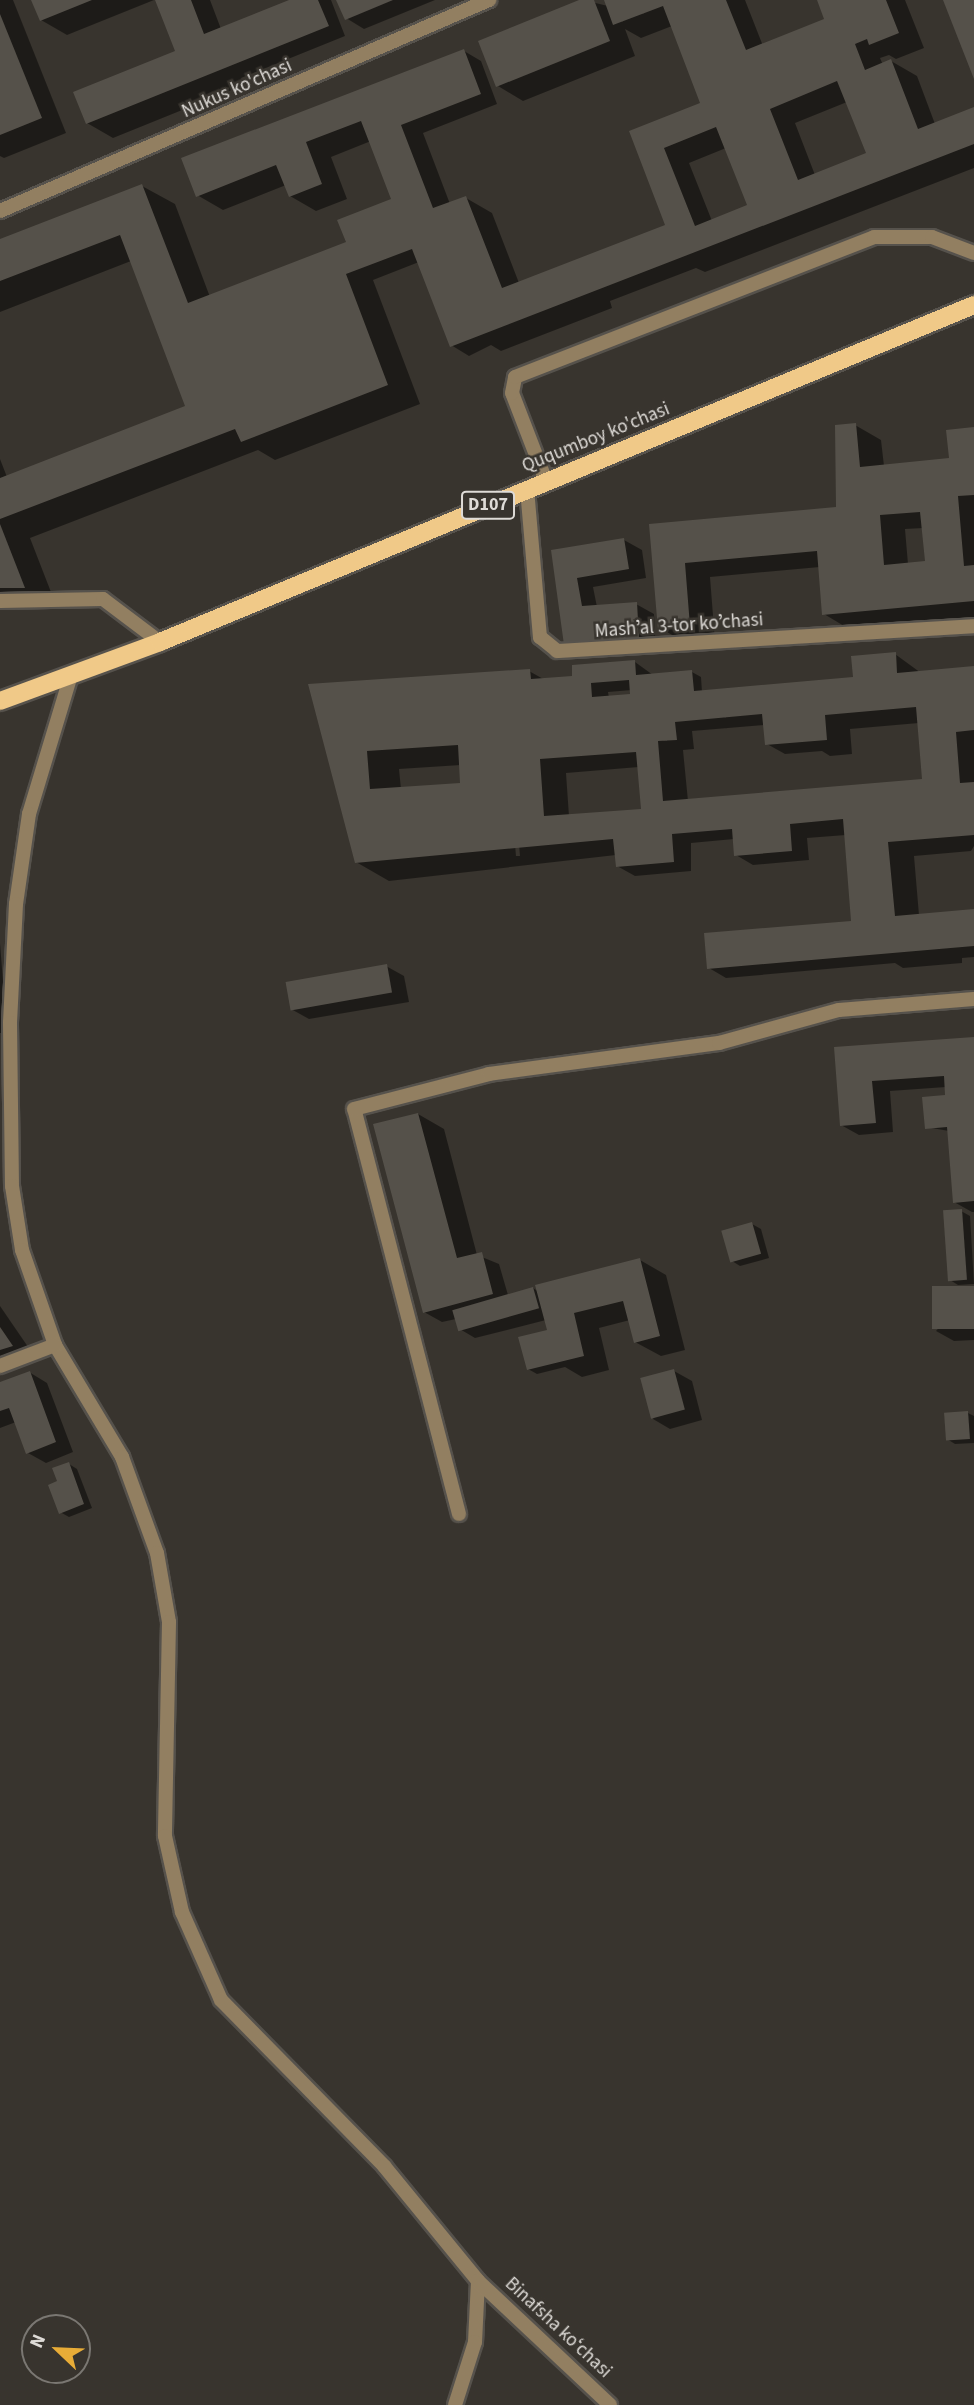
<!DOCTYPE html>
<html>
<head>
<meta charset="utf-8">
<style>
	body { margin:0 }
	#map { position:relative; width:974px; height:2405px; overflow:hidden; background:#38342e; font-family:"Source Sans 3",sans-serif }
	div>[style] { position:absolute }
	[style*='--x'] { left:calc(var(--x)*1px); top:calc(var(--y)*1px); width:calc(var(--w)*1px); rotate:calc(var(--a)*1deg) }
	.shadow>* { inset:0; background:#0007 }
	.building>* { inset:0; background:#55514a; transform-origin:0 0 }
	.roads { filter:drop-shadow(2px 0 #56524c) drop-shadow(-2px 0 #56524c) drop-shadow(0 2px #56524c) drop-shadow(0 -2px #56524c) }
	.lane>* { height:14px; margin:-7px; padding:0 7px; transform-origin:7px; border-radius:7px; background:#927f61 }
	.street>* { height:14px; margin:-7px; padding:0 7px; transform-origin:7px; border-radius:7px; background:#927f61 }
	.primary>* { height:18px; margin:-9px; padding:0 9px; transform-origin:9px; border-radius:9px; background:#f0c988 }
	span { translate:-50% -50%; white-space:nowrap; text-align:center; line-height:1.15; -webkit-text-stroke:5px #38342e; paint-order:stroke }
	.shield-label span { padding:2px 5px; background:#38342e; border:2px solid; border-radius:5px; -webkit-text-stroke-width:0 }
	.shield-label { font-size:18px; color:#dedbd7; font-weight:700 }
	.street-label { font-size:19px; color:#dedbd7 }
	.north { position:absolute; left:21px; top:2314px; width:70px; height:70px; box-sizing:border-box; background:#38342e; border:2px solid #7a7772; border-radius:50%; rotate:293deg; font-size:19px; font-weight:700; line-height:28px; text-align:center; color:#dedbd7 }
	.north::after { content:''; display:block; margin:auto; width:24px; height:32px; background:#e8ac37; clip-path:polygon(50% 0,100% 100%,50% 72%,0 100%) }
</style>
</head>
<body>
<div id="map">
	<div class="shadow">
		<i style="clip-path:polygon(0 0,13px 0,66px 133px,4px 158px,0 156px)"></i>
		<i style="clip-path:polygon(33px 0,154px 0,67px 35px,41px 20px)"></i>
		<i style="clip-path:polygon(157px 0,210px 0,221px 29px,292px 0,331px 0,345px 36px,241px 78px,244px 85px,113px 138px,87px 123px,178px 52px)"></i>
		<i style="clip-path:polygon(338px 0,435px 0,364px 29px,346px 18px)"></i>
		<i style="clip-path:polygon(evenodd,583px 0,608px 6px,606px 0,745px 0,763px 46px,826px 20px,818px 0,905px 0,924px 48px,896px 59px,889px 55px,880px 58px,883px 65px,891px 61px,917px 76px,935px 124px,974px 109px,974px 168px,705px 272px,696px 268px,610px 301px,612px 308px,501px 351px,491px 345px,469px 356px,451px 345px,419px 262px,373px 280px,420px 404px,275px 460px,258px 450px,30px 538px,56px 605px,0 606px,0 459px,7px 477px,187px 407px,131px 261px,0 312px,0 240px,142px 186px,175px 204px,210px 297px,348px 243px,393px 200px,371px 141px,331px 157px,347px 199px,316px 211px,290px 196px,286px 185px,223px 210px,197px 195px,464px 51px,481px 61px,497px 104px,423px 133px,450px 204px,466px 198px,492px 213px,519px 283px,667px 226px,631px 132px,703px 104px,672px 26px,641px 38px,625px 29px,635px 56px,523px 101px,498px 86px,583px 0,847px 102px,868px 154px,815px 175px,795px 123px,847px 102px,583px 0,726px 148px,749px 206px,712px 221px,689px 163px,726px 148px)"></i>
		<i style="clip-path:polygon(evenodd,855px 425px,881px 440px,884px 466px,951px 460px,974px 429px,974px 617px,849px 629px,824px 614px,820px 567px,710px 577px,715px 641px,686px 643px,660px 628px,651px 526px,838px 509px,855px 425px,924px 528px,927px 563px,908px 564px,905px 529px,924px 528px)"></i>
		<i style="clip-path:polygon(624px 540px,642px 550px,646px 578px,593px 587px,597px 607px,636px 604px,654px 614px,656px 649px,583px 655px,553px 552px)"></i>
		<i style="clip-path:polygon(evenodd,895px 654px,921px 673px,974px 668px,974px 846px,971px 851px,914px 856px,919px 915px,974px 911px,974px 957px,962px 958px,962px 963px,903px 968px,895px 963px,726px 978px,709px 968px,853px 922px,846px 835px,807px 838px,809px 860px,753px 865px,736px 855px,734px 839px,691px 843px,691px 871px,635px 876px,617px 866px,616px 855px,389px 881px,356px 862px,322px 728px,529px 671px,545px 680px,574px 678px,635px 662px,653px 675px,692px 672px,701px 677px,702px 692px,855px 679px,895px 654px,632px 690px,632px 696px,609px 698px,608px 692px,632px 690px,895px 654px,919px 723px,924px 780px,688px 801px,683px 750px,694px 749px,692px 731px,765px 725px,767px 744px,785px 754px,822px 751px,830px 756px,852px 754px,850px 729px,919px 723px,895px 654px,506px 738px,510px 738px,520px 856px,516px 856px,506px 738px,895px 654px,461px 765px,462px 785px,401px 789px,399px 769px,461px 765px,895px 654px,639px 767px,643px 810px,569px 816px,566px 773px,639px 767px)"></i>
		<i style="clip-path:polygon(0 943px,7px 1033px,0 1033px)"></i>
		<i style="clip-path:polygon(386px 966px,404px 976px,409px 1002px,309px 1019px,291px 1009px)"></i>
		<i style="clip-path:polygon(974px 1038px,974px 1212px,972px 1212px,954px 1202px,949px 1131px,926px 1127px,947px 1098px,946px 1087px,890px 1091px,893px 1132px,859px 1135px,841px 1125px,836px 1049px)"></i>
		<i style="clip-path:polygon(418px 1114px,444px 1129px,477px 1255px,499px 1264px,508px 1295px,533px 1288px,539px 1292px,640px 1260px,666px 1275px,685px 1350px,661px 1356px,635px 1342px,630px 1320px,599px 1328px,609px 1370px,582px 1377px,565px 1367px,537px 1374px,528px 1369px,549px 1334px,546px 1320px,475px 1338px,458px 1328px,456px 1319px,442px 1322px,424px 1312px)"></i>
		<i style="clip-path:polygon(961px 1211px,970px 1216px,974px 1284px,958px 1285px,950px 1280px)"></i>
		<i style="clip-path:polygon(752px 1224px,761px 1229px,769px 1258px,740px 1266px,732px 1261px)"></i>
		<i style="clip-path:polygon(974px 1287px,974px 1340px,954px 1341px,936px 1331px)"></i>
		<i style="clip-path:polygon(0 1306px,37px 1360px,0 1374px)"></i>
		<i style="clip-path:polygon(674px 1371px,692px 1381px,702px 1420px,670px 1429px,653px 1419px)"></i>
		<i style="clip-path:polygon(29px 1372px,47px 1383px,73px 1452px,46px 1463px,28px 1453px,16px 1422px,0 1428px,0 1384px)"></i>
		<i style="clip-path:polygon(968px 1413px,974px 1416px,974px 1443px,955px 1444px,947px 1439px)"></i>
		<i style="clip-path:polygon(69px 1464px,77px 1469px,92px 1508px,69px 1517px,60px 1512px,59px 1482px)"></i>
	</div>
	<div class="building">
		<i style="clip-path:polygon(31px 0,92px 0,40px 21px)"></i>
		<i style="clip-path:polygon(155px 0,191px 0,204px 34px,289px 0,318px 0,329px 26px,86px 124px,73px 92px,175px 51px)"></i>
		<i style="clip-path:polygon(336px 0,393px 0,345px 20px)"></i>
		<i style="clip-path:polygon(579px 0,594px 0,610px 41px,496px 87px,478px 41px)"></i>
		<i style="clip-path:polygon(evenodd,604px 0,726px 0,746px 50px,824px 19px,817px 0,886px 0,899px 33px,869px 45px,867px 39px,855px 44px,865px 70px,891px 59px,918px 129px,974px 107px,974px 144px,450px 347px,412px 249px,346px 274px,388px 385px,241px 442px,235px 429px,0 519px,0 478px,185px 406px,120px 235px,0 281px,0 239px,142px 184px,188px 303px,346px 242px,337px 220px,391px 199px,361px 121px,306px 142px,322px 184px,289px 197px,276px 165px,196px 197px,181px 158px,464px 49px,481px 94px,401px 125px,433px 208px,466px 196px,502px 288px,665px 225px,629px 131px,700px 103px,663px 6px,613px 25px,604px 0,837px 81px,866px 153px,798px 180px,770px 109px,837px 81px,604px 0,716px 127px,747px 205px,695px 226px,664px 148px,716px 127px)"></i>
		<i style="clip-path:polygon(943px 0,974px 0,974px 79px)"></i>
		<i style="clip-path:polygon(0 14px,42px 118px,0 135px)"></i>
		<i style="clip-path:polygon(evenodd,856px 423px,860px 467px,949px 458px,946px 430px,974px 427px,974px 495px,958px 496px,964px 566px,974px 565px,974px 601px,822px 615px,817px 551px,685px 563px,690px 626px,658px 630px,649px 524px,836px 507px,835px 425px,856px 423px,920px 512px,925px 561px,884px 565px,880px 515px,920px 512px)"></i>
		<i style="clip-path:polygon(0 524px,25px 588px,0 588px)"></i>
		<i style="clip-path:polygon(624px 538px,629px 569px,577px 578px,582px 606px,637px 602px,639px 639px,564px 645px,551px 550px)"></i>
		<i style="clip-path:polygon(evenodd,896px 652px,897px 673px,974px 666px,974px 730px,956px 732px,960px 783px,974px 782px,974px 835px,888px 842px,895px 916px,974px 909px,974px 946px,707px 969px,704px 933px,851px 921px,843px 819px,790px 824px,792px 851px,734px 856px,732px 829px,672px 834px,674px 862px,616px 867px,613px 839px,355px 863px,308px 684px,530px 669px,531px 679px,572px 676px,572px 665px,635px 660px,636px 675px,692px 670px,694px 691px,853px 677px,851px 656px,896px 652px,629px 680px,630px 694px,592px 697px,591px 683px,629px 680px,896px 652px,916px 707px,922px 779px,663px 801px,658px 741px,677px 740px,675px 722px,762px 714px,765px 745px,827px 740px,825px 715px,916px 707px,896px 652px,458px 745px,460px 783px,370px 789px,367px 751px,458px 745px,896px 652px,636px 752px,641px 809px,544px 816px,540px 759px,636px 752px)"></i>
		<i style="left:387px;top:964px;width:29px;height:103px;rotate:80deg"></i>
		<i style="clip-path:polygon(974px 1037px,974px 1201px,953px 1203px,947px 1127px,925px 1129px,922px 1097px,945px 1095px,944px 1076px,872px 1081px,876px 1123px,840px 1126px,834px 1047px)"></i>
		<i style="clip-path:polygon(418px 1113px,457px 1258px,482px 1252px,493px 1294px,423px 1313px,373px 1124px)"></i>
		<i style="left:962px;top:1209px;width:71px;height:19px;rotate:86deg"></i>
		<i style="left:752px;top:1222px;width:33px;height:32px;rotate:74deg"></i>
		<i style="clip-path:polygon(640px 1258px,660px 1336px,634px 1343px,623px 1301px,574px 1313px,584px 1356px,527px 1370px,518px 1337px,547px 1330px,535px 1285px)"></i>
		<i style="left:974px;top:1286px;width:43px;height:42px;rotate:90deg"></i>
		<i style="left:533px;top:1287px;width:22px;height:84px;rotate:74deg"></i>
		<i style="clip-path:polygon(0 1327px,13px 1346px,0 1350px)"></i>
		<i style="left:674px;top:1369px;width:42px;height:35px;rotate:75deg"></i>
		<i style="clip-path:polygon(30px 1371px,56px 1442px,26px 1454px,9px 1408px,0 1411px,0 1382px)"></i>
		<i style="left:968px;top:1411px;width:28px;height:24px;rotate:86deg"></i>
		<i style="clip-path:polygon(69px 1462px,84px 1504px,59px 1514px,48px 1485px,57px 1481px,52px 1468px)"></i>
	</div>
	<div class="roads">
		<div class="lane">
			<i style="--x:546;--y:481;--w:94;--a:-111.1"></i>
			<i style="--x:512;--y:393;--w:16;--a:-79"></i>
			<i style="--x:515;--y:377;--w:385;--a:-21.3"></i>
			<i style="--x:874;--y:237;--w:58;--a:0"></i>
			<i style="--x:932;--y:237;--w:45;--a:20.9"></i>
			<i style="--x:459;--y:1514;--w:418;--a:-104.5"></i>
			<i style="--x:354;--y:1109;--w:139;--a:-14.5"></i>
			<i style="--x:489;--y:1074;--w:232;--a:-7.7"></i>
			<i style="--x:719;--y:1043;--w:124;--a:-15.4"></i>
		</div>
		<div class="street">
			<i style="--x:0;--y:211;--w:533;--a:-23.34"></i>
			<i style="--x:527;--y:489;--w:149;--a:85"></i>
			<i style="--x:540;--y:637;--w:22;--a:39"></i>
			<i style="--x:557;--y:651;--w:418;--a:-3.4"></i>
			<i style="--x:0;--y:601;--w:103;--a:-1.1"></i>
			<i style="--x:103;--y:599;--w:71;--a:37"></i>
			<i style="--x:71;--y:675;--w:145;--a:106.8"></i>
			<i style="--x:29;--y:814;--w:91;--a:98.2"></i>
			<i style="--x:16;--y:904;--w:119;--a:92.9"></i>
			<i style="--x:10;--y:1023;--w:163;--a:89.3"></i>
			<i style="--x:12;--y:1186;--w:65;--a:81.1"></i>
			<i style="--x:22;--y:1250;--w:101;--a:70.8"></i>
			<i style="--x:55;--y:1345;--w:131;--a:59.1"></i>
			<i style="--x:122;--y:1457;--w:102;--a:70"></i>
			<i style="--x:157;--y:1553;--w:70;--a:80.1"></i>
			<i style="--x:169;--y:1622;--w:214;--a:91.1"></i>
			<i style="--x:165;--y:1836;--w:78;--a:77.4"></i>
			<i style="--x:182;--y:1912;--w:96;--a:66.1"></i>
			<i style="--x:221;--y:2000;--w:233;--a:45.5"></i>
			<i style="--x:384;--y:2166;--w:149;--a:50.7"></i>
			<i style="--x:478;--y:2281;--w:61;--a:92.8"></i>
			<i style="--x:475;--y:2342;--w:66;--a:107.6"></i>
			<i style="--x:839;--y:1010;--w:135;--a:-4.7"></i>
			<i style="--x:0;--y:1366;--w:59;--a:-20.9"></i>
			<i style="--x:478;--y:2281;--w:181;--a:43.2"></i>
		</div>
		<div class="primary">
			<i style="--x:0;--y:701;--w:171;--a:-20.2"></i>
			<i style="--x:160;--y:642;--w:881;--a:-22.49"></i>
		</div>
	</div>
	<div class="shield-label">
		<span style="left:488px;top:505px">D107</span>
	</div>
	<div class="street-label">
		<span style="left:237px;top:89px;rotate:-24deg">Nukus ko'chasi</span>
		<span style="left:596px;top:438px;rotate:-22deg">Ququmboy ko'chasi</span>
		<span style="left:679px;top:626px;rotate:-4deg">Mashʼal 3-tor koʼchasi</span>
		<span style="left:558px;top:2328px;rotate:43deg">Binafsha koʻchasi</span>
	</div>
	<div class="north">N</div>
</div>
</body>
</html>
